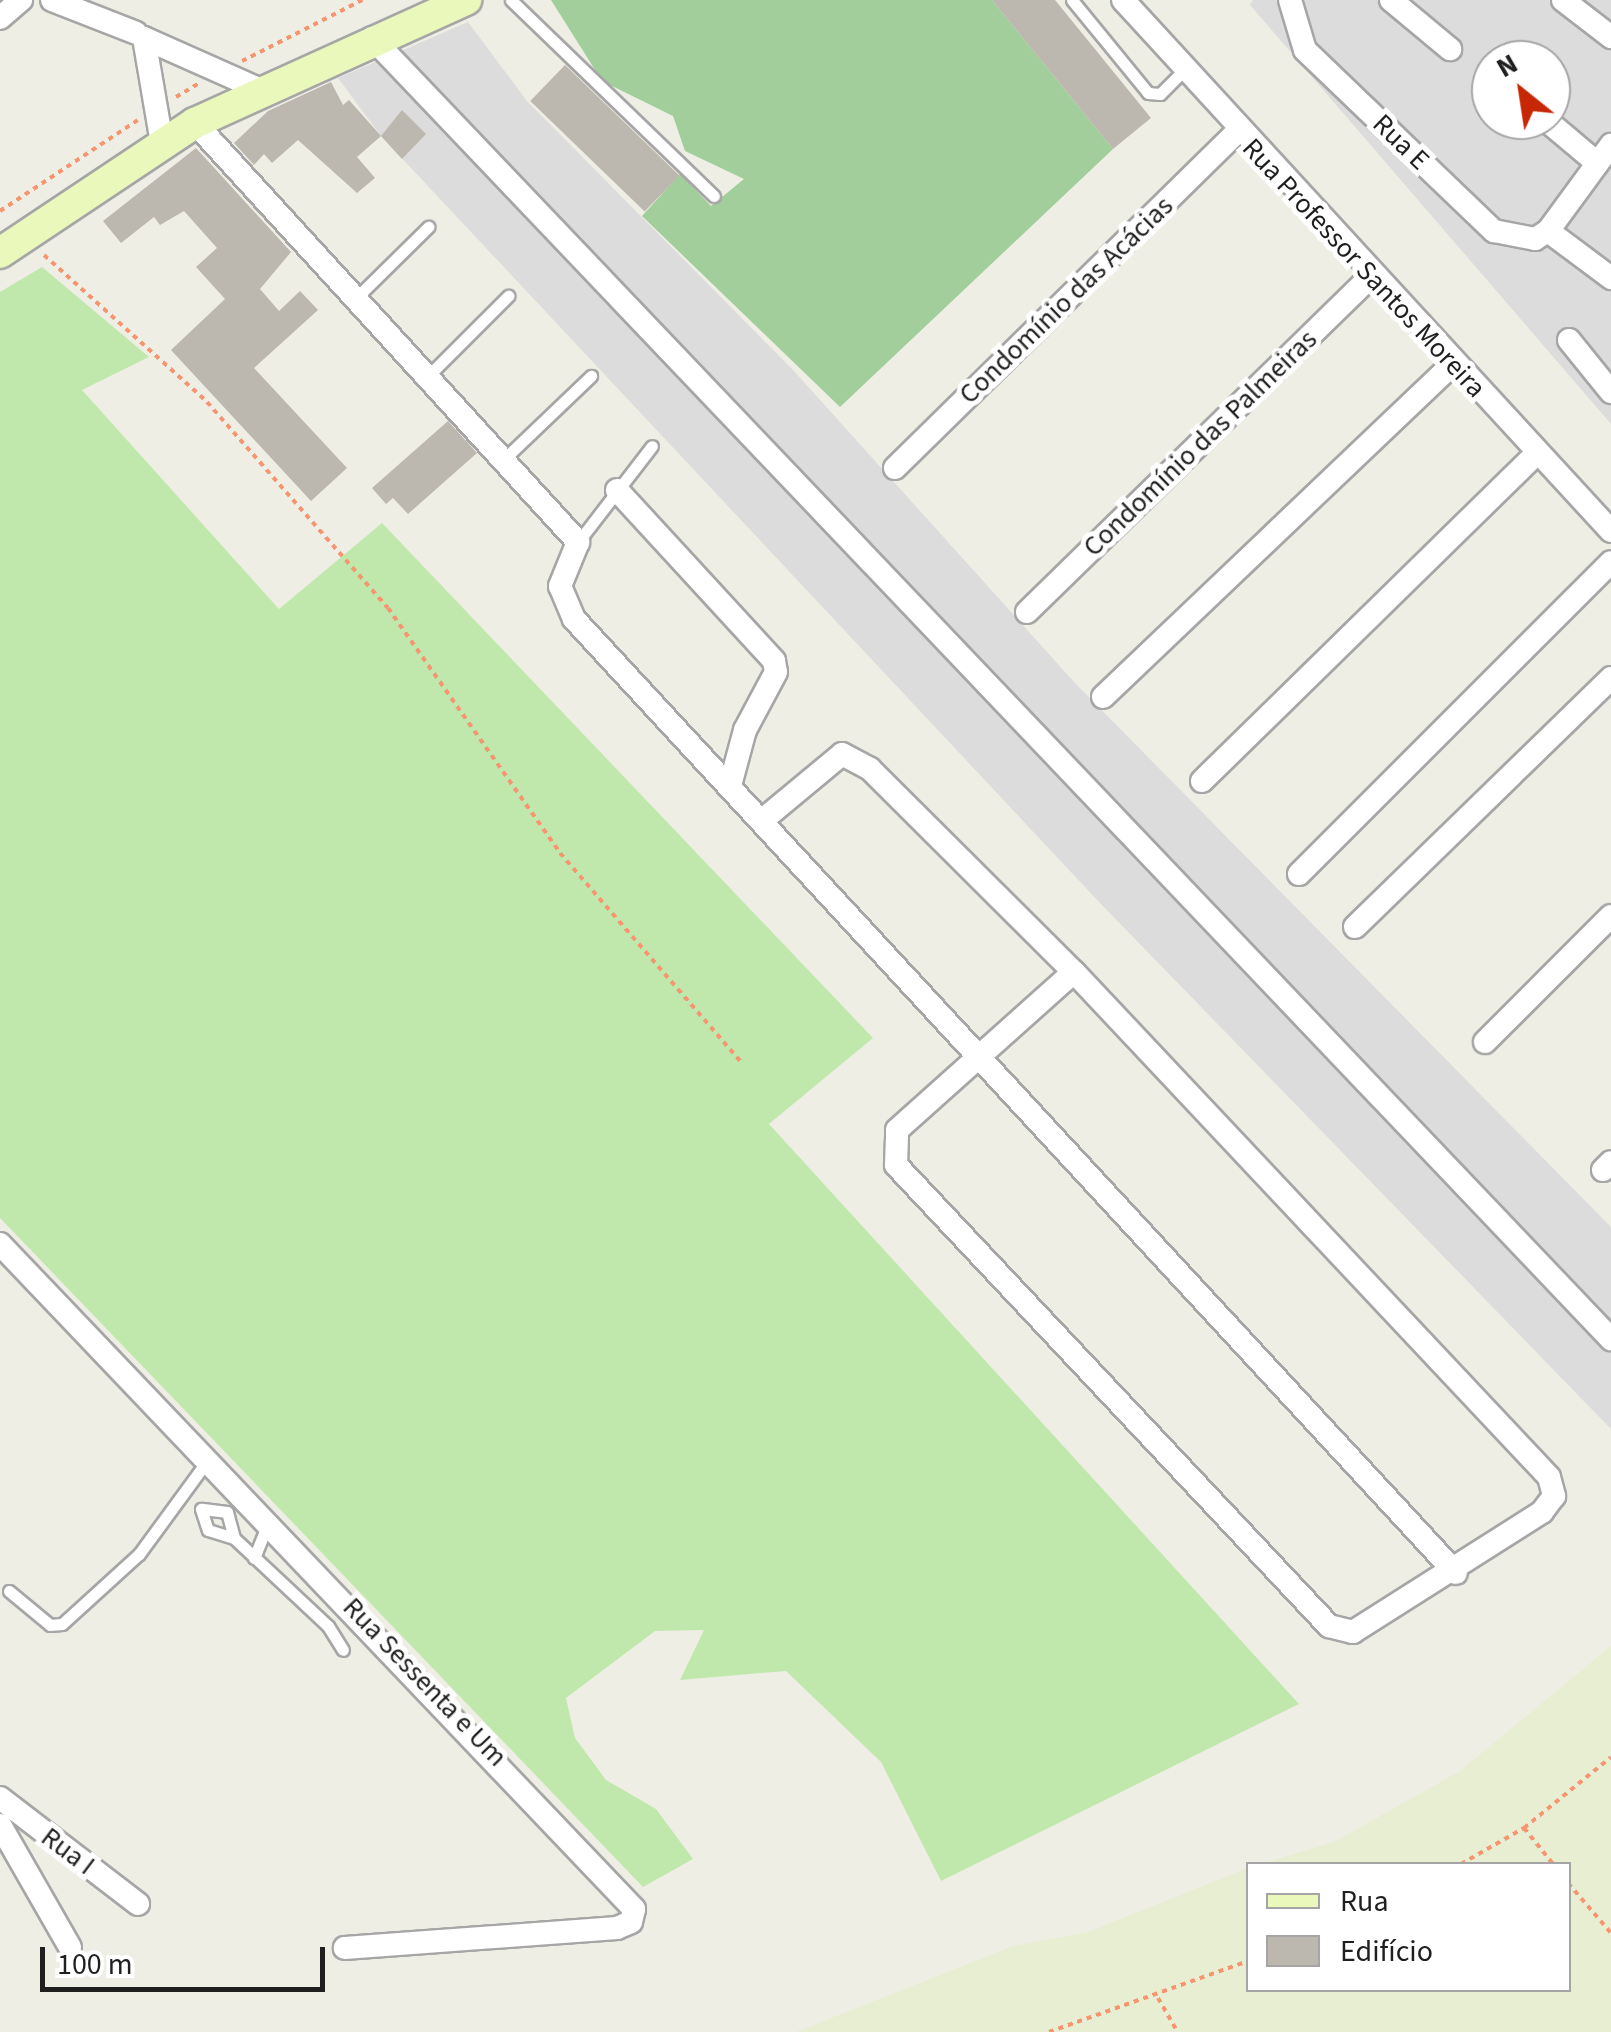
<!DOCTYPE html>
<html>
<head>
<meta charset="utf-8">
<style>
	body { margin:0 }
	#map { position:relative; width:1611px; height:2032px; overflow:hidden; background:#efeee5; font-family:"Source Sans 3",sans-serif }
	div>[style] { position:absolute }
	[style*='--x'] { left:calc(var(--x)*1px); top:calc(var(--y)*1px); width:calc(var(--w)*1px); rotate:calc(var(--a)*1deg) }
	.residential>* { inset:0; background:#dddcdc }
	.farmland>* { inset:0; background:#e7eed1 }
	.grass>* { inset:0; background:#c0e8ad }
	.forest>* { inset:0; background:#a1ce9b }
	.building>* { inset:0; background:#bcb7af; transform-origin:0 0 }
	.path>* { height:4px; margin-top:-2px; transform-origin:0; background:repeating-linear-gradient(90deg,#f69570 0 5px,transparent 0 10px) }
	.roads { filter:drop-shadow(2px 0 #a6a6a6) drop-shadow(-2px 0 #a6a6a6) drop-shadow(0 2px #a6a6a6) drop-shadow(0 -2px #a6a6a6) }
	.service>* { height:11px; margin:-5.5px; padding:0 5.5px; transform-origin:5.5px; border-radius:5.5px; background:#fff }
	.minor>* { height:22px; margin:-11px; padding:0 11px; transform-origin:11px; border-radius:11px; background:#fff }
	.secondary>* { height:30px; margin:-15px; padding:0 15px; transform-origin:15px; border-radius:15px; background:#eaf8bb }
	span { translate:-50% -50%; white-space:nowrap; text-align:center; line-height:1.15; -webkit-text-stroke:10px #fff; paint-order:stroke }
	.street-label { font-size:28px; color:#1f1f1f }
	.legend { position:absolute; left:1246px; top:1862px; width:325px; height:130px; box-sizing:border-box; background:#fff; border:2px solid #a5a5a5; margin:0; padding:12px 18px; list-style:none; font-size:30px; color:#1f1f1f }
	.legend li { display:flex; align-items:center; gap:20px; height:50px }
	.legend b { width:50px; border:2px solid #a5a5a5 }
	.north { position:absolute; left:1471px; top:40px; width:100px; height:100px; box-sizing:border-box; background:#fff; border:2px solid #a5a5a5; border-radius:50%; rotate:330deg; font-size:28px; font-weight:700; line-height:40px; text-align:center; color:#1f1f1f }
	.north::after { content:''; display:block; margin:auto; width:35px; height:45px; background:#c82706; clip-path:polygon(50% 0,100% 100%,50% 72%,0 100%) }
	.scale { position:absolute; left:40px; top:1947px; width:285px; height:45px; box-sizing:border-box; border:5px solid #1f1f1f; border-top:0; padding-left:12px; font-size:30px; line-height:35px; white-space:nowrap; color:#1f1f1f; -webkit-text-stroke:8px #fff; paint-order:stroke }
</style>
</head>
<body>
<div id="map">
	<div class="residential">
		<i style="clip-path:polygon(evenodd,1253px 0,1611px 0,1611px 424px,1250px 5px,1253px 0,1491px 60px,1551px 60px,1551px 120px,1491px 120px,1491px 60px)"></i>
		<i style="clip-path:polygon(468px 22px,527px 101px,794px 371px,1074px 682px,1611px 1227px,1611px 1429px,1100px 903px,381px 136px,338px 78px)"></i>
	</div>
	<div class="farmland">
		<i style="clip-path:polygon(1611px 1646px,1611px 2032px,796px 2032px,1013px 1946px,1088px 1932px,1248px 1868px,1248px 1990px,1568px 1990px,1568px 1864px,1261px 1864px,1334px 1842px,1460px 1771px)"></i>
	</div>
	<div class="grass">
		<i style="clip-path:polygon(42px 267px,149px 357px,82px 390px,279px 609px,382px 523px,873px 1038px,769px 1124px,1299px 1704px,941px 1881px,881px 1762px,786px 1671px,680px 1680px,704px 1630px,655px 1631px,566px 1698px,575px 1738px,606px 1780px,656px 1809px,693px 1859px,643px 1887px,0 1218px,0 292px)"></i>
	</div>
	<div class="forest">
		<i style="clip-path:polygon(551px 0,992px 0,1113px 149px,840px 407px,642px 216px,680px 174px,711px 206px,744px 179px,685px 151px,673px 116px,602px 81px)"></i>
	</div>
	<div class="building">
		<i style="clip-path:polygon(992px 0,1055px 0,1151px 118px,1113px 149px)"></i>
		<i style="left:565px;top:65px;width:159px;height:50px;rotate:44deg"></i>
		<i style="clip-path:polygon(331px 82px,343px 105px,349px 100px,381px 136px,357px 157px,375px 178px,357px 193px,298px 140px,272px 163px,264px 154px,254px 165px,234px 143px,268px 111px)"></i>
		<i style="clip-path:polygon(402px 110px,426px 134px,402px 159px,381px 136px)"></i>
		<i style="clip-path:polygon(196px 148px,291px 252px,260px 289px,279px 311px,300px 291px,318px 310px,254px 368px,347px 468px,311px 501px,171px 350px,225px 299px,196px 267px,217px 248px,184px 211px,160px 225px,154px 217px,121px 243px,103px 221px)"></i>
		<i style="clip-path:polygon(448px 421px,477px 453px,408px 514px,393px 498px,386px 504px,372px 488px)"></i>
	</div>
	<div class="path">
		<i style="--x:242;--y:61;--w:135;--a:-26.9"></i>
		<i style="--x:176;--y:97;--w:26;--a:-31"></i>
		<i style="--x:0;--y:211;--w:165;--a:-33.4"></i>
		<i style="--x:44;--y:255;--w:219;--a:42"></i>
		<i style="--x:207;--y:402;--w:274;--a:48.7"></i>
		<i style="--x:388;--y:608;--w:299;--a:54.9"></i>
		<i style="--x:560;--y:853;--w:279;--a:49.1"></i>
		<i style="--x:1524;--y:1828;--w:46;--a:51.1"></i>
		<i style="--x:1461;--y:1864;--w:73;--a:-29.7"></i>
		<i style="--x:1524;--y:1828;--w:112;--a:-39.2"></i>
		<i style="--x:1568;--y:1883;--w:66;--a:49.3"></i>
		<i style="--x:1158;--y:1998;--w:39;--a:60"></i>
		<i style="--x:1049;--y:2032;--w:211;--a:-19.6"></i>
	</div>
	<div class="roads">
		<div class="service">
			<i style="--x:511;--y:0;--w:282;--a:44"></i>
			<i style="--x:1072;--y:0;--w:120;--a:50.7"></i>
			<i style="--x:1148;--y:93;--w:12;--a:5"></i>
			<i style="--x:1160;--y:94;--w:31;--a:-45"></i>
			<i style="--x:355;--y:299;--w:103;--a:-44.6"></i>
			<i style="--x:427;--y:377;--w:115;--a:-45"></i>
			<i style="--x:503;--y:460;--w:122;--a:-43.7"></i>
			<i style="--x:578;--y:542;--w:121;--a:-52.4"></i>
			<i style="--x:234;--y:1538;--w:27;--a:-105"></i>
			<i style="--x:227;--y:1512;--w:26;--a:-173"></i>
			<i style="--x:201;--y:1509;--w:22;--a:72"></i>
			<i style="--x:208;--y:1530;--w:27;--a:17"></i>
			<i style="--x:234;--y:1538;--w:129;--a:43.1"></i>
			<i style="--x:328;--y:1626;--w:28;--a:58"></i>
			<i style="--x:254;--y:1558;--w:38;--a:-68"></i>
			<i style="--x:9;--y:1591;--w:53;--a:39.7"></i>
			<i style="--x:50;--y:1625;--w:12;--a:-5"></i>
			<i style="--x:62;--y:1624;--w:104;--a:-42.3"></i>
			<i style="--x:139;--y:1554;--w:115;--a:-53.8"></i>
		</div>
		<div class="minor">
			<i style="--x:52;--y:0;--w:90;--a:21.4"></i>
			<i style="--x:1123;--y:0;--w:721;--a:47.42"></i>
			<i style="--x:1290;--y:0;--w:52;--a:73.3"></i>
			<i style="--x:1305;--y:50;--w:262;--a:43.8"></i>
			<i style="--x:1494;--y:231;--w:42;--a:11"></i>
			<i style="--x:1535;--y:239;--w:15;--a:-32"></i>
			<i style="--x:1548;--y:231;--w:79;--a:36.7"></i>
			<i style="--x:1391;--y:0;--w:77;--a:39.7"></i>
			<i style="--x:1563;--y:0;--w:61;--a:37.6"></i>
			<i style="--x:0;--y:18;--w:28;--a:-41"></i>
			<i style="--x:144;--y:38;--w:128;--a:24"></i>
			<i style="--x:144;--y:38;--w:107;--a:80.3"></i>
			<i style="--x:372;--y:38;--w:1797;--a:46.4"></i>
			<i style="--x:1546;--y:120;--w:67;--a:40.1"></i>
			<i style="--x:195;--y:123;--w:568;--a:47.57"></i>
			<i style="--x:578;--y:542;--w:48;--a:112.2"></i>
			<i style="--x:560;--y:586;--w:36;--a:67"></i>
			<i style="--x:574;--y:619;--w:1299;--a:47.25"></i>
			<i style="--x:1548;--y:231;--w:107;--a:-53.8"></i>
			<i style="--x:1569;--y:340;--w:67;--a:51.1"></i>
			<i style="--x:895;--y:468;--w:479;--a:-44.5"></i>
			<i style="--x:617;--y:490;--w:232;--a:47.4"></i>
			<i style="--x:774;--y:661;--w:11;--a:80"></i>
			<i style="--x:776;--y:672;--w:66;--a:118.1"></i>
			<i style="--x:745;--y:730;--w:54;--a:105.1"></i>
			<i style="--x:1027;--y:612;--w:484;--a:-44.3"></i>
			<i style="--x:1103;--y:697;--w:483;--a:-43.6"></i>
			<i style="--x:1202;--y:781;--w:470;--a:-44.4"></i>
			<i style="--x:765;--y:818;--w:100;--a:-39.7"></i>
			<i style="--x:842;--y:754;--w:32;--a:28"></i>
			<i style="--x:870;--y:769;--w:288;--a:44.9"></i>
			<i style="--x:1074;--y:972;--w:693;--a:46.75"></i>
			<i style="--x:1549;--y:1477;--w:20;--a:75"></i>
			<i style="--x:1554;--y:1496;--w:20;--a:127"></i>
			<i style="--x:1542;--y:1512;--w:224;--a:147.6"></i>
			<i style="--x:1353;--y:1632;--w:25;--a:-166"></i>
			<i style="--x:1329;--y:1626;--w:632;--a:-133.21"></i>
			<i style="--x:896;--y:1165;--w:35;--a:-88"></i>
			<i style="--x:897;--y:1130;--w:237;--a:-41.8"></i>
			<i style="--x:1299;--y:874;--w:441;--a:-45"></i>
			<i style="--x:1355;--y:927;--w:357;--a:-44.2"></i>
			<i style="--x:1485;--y:1042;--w:178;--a:-45"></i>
			<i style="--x:1603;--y:1170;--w:11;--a:-45"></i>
			<i style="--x:0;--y:1244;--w:919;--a:46.37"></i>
			<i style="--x:634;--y:1909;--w:13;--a:103"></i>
			<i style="--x:631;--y:1922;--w:15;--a:157"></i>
			<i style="--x:617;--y:1928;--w:273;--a:175.8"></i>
			<i style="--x:0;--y:1798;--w:174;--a:37.5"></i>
			<i style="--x:0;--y:1825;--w:141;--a:60.2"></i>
		</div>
		<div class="secondary">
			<i style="--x:0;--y:253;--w:234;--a:-33.7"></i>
			<i style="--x:195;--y:123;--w:298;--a:-24.4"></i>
		</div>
	</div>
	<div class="street-label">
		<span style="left:1401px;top:142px;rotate:44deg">Rua E</span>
		<span style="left:1364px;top:268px;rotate:47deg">Rua Professor Santos Moreira</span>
		<span style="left:1066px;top:300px;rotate:-44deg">Condomínio das Acácias</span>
		<span style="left:1200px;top:443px;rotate:-44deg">Condomínio das Palmeiras</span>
		<span style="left:425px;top:1682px;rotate:46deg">Rua Sessenta e Um</span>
		<span style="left:68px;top:1851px;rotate:37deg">Rua I</span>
	</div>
	<ul class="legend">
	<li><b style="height:12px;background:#eaf8bb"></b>Rua</li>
	<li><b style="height:28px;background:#bcb7af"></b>Edifício</li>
	</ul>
	<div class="north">N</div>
	<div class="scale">100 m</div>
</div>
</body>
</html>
